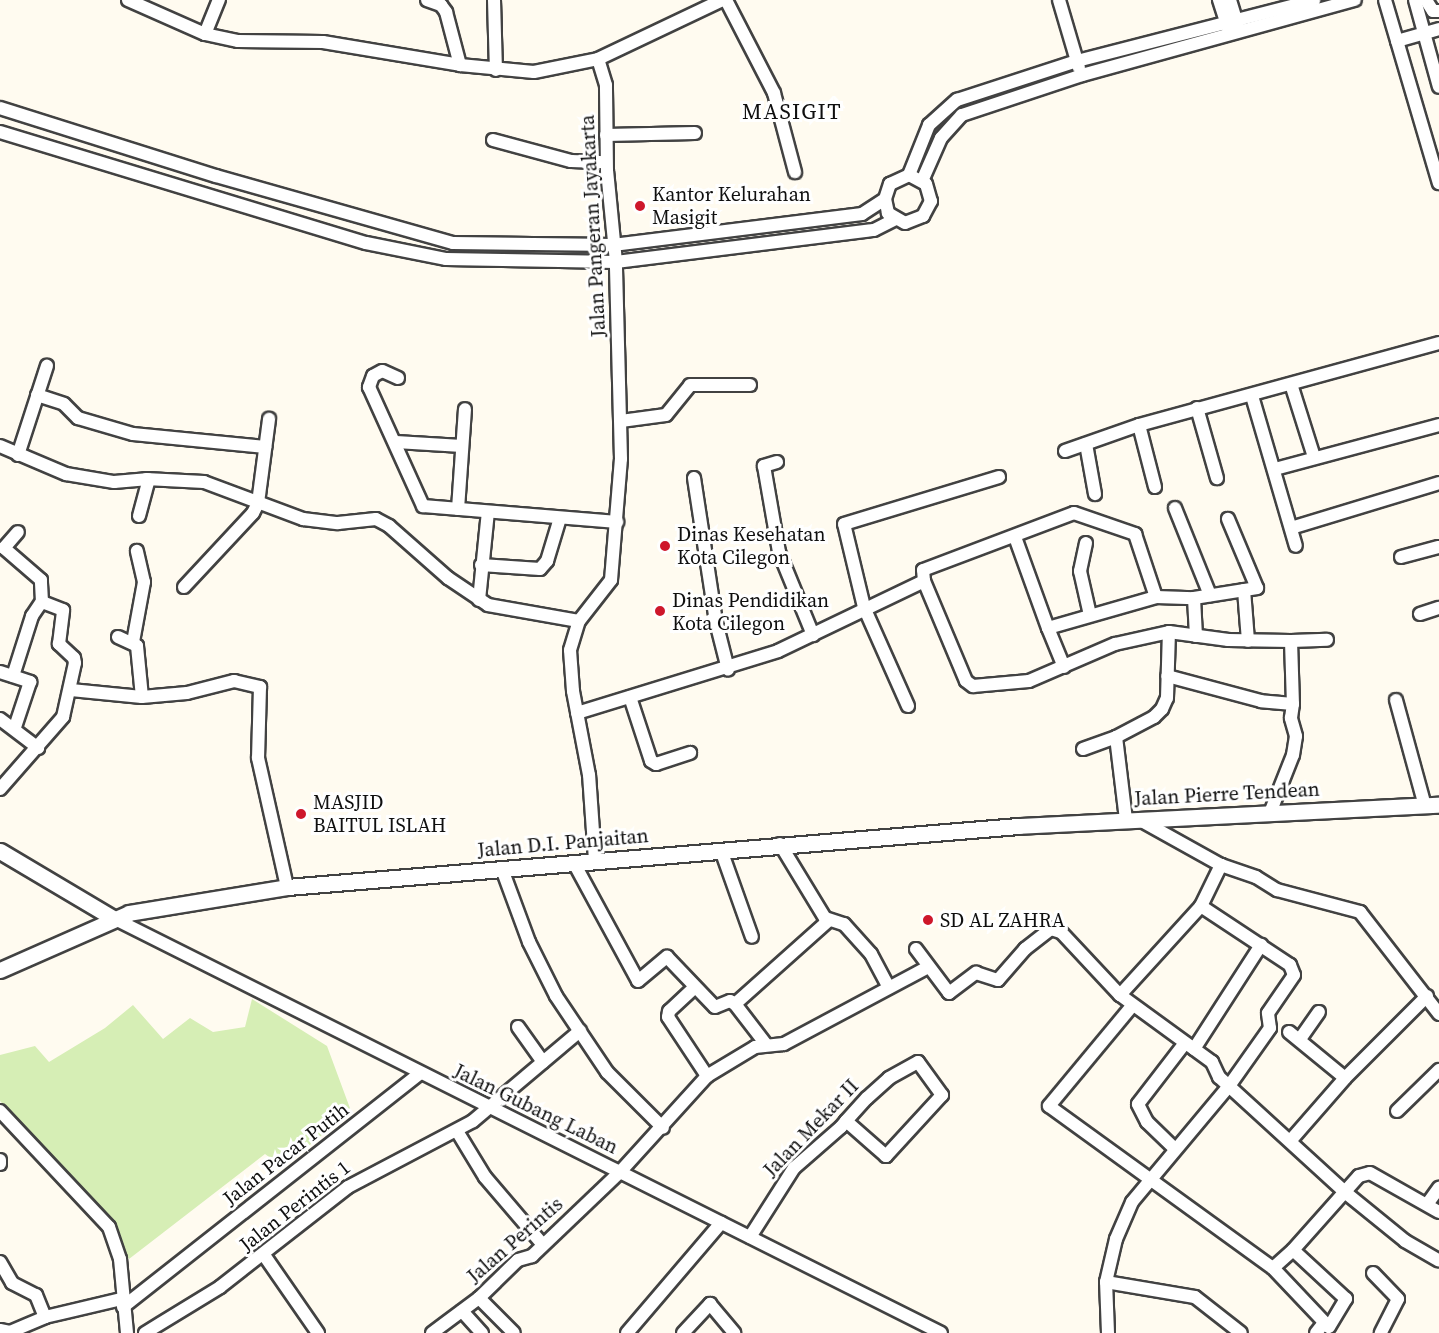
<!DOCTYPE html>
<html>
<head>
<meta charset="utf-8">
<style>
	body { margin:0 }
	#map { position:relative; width:1439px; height:1333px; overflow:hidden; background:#fffbf0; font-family:"Source Serif 4",serif }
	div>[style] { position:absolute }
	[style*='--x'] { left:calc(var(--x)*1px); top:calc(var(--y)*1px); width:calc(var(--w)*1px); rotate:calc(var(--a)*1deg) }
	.green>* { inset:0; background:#d6eeb5 }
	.roads { filter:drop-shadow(2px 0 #424242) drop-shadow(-2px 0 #424242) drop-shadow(0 2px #424242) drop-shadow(0 -2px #424242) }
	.minor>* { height:12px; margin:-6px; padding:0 6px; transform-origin:6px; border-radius:6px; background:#fff }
	.tertiary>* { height:15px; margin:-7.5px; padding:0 7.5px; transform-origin:7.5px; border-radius:7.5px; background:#fff }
	.dots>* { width:16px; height:16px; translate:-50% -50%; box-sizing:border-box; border:3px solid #fff; border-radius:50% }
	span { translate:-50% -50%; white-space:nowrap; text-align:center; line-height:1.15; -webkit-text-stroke:6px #fff; paint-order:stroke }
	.poi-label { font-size:20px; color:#0f0f0f }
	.left { translate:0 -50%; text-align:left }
	.street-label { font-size:20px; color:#0f0f0f }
	.quarter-label { font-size:22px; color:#0f0f0f; letter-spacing:1.5px }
</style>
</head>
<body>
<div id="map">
	<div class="green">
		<i style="clip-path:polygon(252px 999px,327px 1046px,351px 1111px,283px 1167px,265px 1154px,129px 1259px,102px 1211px,0 1101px,0 1055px,35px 1046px,49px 1062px,105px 1028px,133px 1005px,163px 1039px,190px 1018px,213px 1032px,245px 1027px)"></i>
	</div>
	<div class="roads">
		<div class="minor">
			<i style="--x:128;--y:0;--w:84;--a:23.8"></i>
			<i style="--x:205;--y:34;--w:34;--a:12"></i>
			<i style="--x:238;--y:41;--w:85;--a:0.7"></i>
			<i style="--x:323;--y:42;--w:139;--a:9.5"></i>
			<i style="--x:460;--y:65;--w:74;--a:5.4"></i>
			<i style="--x:534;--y:72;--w:65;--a:-11.5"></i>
			<i style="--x:598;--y:59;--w:137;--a:-25.4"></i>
			<i style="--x:427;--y:0;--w:15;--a:20"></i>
			<i style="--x:441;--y:5;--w:9;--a:54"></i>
			<i style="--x:446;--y:12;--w:55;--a:75.2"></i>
			<i style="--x:494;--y:0;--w:70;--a:88.4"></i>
			<i style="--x:726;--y:0;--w:105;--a:62.7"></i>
			<i style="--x:774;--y:93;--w:82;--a:75.1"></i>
			<i style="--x:1059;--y:0;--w:71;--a:73.6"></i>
			<i style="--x:1219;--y:0;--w:35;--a:72"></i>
			<i style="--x:1230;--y:0;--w:31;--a:73"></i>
			<i style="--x:1385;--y:0;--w:191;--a:73.6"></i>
			<i style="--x:1415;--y:0;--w:90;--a:74.6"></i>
			<i style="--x:1426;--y:0;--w:13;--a:58"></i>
			<i style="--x:1433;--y:11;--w:6;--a:0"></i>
			<i style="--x:205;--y:34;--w:37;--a:-68"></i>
			<i style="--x:1397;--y:41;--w:44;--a:-15.9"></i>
			<i style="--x:0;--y:108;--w:226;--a:17.5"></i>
			<i style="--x:216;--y:176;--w:246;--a:15.8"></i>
			<i style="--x:453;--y:243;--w:160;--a:0.7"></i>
			<i style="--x:613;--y:245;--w:251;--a:-7.1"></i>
			<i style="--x:862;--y:214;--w:27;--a:-33"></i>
			<i style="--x:885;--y:199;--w:16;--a:-72"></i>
			<i style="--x:890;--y:184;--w:21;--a:-25"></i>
			<i style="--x:909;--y:175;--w:19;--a:28"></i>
			<i style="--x:926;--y:184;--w:18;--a:74"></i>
			<i style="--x:931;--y:201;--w:17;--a:118"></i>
			<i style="--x:923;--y:216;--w:19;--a:159"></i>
			<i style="--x:905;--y:223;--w:20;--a:-150"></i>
			<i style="--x:888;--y:213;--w:14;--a:-102"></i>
			<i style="--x:0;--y:132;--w:382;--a:16.9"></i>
			<i style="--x:366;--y:243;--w:82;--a:11.3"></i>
			<i style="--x:446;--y:259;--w:170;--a:1"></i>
			<i style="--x:616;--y:262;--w:260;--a:-7.1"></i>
			<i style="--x:874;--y:230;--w:25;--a:-27"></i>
			<i style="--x:606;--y:135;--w:89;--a:-1.3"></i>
			<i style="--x:493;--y:140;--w:81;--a:15.1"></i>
			<i style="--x:571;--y:161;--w:35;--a:2"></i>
			<i style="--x:909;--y:175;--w:54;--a:-68.2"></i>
			<i style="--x:929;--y:125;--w:38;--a:-42"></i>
			<i style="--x:957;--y:100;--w:126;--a:-18"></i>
			<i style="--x:1077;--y:61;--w:245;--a:-14.4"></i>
			<i style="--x:922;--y:181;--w:47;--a:-66.2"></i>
			<i style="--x:941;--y:138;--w:31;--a:-48"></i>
			<i style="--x:962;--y:115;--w:126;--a:-18.4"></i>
			<i style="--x:1082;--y:75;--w:283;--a:-15.4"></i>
			<i style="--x:398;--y:378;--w:17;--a:-156"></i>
			<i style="--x:382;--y:371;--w:10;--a:151"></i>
			<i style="--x:373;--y:376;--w:12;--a:110"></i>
			<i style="--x:369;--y:387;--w:131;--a:65.6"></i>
			<i style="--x:423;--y:506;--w:195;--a:4.7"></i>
			<i style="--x:1291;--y:384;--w:77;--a:72.5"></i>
			<i style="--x:37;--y:395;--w:28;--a:18"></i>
			<i style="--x:64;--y:404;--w:20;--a:45"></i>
			<i style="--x:78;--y:418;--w:57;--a:16.2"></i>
			<i style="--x:133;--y:434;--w:133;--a:5.6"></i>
			<i style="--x:1252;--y:396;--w:156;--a:73.7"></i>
			<i style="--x:1197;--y:408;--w:73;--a:74.1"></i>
			<i style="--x:621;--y:421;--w:45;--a:-7.6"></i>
			<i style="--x:666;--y:415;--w:38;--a:-51"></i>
			<i style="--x:690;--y:385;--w:60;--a:0"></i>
			<i style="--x:1139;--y:425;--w:64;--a:75.5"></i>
			<i style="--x:396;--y:442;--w:66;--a:3.5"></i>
			<i style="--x:1086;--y:444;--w:51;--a:79.8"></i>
			<i style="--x:0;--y:446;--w:72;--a:23"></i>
			<i style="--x:66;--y:474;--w:49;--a:9.5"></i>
			<i style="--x:114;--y:482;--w:32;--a:-5"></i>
			<i style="--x:146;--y:479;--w:58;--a:3"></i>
			<i style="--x:204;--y:482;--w:106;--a:20.5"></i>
			<i style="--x:303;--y:519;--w:35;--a:7"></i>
			<i style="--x:338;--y:523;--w:38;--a:-6"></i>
			<i style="--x:376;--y:519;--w:15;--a:28"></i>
			<i style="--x:389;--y:526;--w:79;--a:41.4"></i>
			<i style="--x:448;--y:578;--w:48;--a:34"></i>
			<i style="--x:488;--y:605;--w:92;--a:10"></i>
			<i style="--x:1065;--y:451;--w:78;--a:-19.4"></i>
			<i style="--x:1139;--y:425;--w:311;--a:-15.3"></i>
			<i style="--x:18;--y:455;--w:94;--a:-72"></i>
			<i style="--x:777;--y:462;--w:14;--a:163"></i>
			<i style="--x:764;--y:466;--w:87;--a:80.1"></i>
			<i style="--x:779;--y:552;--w:90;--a:67.7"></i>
			<i style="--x:1275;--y:469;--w:170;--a:-15"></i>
			<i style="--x:694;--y:478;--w:146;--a:81.3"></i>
			<i style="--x:716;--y:622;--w:49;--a:75.7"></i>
			<i style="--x:1175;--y:508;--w:94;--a:68.1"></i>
			<i style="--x:458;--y:509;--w:100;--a:-86"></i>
			<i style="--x:139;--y:516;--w:38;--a:-75"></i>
			<i style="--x:1291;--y:528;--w:155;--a:-16.9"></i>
			<i style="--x:1015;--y:537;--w:97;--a:70.1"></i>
			<i style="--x:1048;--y:628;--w:112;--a:-16"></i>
			<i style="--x:1156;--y:597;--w:38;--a:2"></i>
			<i style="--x:1194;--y:598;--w:64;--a:-9"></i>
			<i style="--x:1257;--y:588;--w:75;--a:-112.8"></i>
			<i style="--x:1086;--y:543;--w:29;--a:102"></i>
			<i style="--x:1080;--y:571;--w:45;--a:77.2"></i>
			<i style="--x:1401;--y:557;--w:39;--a:-15"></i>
			<i style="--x:481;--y:565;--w:59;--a:3.9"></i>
			<i style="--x:540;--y:569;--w:11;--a:-49"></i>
			<i style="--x:547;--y:561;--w:45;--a:-73.2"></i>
			<i style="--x:924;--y:581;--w:108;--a:67.2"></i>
			<i style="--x:966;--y:681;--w:9;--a:36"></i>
			<i style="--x:973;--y:686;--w:56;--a:-5.1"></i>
			<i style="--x:1029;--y:681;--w:94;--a:-23.3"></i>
			<i style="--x:1115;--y:644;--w:55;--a:-12.5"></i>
			<i style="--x:1169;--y:632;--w:60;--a:7.7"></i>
			<i style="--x:1228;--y:640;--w:63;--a:0.9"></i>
			<i style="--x:1291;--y:641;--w:63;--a:88.2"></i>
			<i style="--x:1293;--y:704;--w:32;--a:-175"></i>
			<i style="--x:1261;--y:701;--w:97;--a:-165.1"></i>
			<i style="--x:184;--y:587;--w:101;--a:-47"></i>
			<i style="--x:253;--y:513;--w:11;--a:-63"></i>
			<i style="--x:258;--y:503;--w:85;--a:-82.5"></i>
			<i style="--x:1244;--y:590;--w:51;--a:85.5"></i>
			<i style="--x:1194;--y:598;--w:38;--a:87"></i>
			<i style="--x:479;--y:600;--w:88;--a:-84.2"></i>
			<i style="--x:1420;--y:614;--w:20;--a:-18"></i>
			<i style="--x:1048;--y:628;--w:42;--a:67.7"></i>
			<i style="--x:118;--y:637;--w:21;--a:25"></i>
			<i style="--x:137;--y:646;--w:51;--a:84.4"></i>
			<i style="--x:142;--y:697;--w:45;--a:-5.1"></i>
			<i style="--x:187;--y:693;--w:49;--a:-14.3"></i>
			<i style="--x:234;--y:681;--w:27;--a:13"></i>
			<i style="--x:260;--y:687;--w:71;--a:91.6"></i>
			<i style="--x:258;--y:758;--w:132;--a:77.3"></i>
			<i style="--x:1291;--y:641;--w:36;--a:-2"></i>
			<i style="--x:133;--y:642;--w:61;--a:-79.6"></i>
			<i style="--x:144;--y:582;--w:32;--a:-103"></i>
			<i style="--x:0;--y:672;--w:32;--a:18"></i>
			<i style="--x:30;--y:682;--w:47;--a:108.4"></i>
			<i style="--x:13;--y:676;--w:63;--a:-72.4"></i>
			<i style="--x:32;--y:616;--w:18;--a:-56"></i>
			<i style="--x:71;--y:690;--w:71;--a:5.6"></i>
			<i style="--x:630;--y:697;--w:67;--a:71.8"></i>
			<i style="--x:651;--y:761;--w:6;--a:31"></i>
			<i style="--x:656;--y:764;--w:36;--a:-18"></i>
			<i style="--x:1396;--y:700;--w:110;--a:74.7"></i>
			<i style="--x:908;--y:706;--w:108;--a:-114"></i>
			<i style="--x:864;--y:607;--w:85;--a:-103.5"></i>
			<i style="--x:844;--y:524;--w:162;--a:-16.9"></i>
			<i style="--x:577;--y:713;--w:210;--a:-17.1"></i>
			<i style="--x:778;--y:651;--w:162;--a:-25.6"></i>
			<i style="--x:924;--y:581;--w:11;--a:-95"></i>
			<i style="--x:923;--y:570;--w:161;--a:-20.7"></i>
			<i style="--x:1074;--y:513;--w:65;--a:19"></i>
			<i style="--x:1135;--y:534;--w:66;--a:71.6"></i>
			<i style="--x:0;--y:719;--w:48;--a:37.3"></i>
			<i style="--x:1116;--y:737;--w:84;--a:83.1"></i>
			<i style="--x:1083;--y:749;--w:35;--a:-20"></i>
			<i style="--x:1116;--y:737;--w:43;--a:-27.8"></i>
			<i style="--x:1154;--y:717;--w:11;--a:-45"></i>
			<i style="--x:1162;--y:709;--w:12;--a:-66"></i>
			<i style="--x:1167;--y:698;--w:66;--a:-88.3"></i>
			<i style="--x:0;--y:789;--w:96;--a:-48.8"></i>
			<i style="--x:63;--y:717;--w:55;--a:-77.5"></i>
			<i style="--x:75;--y:663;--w:5;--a:-101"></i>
			<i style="--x:74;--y:658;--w:21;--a:-137"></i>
			<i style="--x:59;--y:644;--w:34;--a:-83"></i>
			<i style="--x:63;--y:610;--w:22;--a:-159"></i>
			<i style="--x:42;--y:602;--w:22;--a:-93"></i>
			<i style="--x:41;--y:580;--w:49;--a:-139.1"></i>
			<i style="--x:4;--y:548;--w:21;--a:-49"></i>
			<i style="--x:1270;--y:813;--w:62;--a:-68.4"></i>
			<i style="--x:1293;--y:755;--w:19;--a:-81"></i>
			<i style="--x:1296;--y:736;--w:19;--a:-106"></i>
			<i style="--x:1291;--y:718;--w:14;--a:-82"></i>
			<i style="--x:1140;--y:820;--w:93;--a:29.1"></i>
			<i style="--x:1221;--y:865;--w:37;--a:19"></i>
			<i style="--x:1256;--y:877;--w:25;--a:32"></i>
			<i style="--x:1277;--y:890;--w:86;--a:14.8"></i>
			<i style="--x:1360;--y:912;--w:129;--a:52.2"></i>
			<i style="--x:780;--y:844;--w:87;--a:58.7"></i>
			<i style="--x:825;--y:918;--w:20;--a:18"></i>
			<i style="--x:844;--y:924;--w:40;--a:48"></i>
			<i style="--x:871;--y:954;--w:38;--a:62"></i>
			<i style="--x:721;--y:850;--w:92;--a:70.4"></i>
			<i style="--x:595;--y:860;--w:85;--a:-94"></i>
			<i style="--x:589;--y:775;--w:86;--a:-100.8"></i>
			<i style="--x:573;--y:691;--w:41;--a:-94.2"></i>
			<i style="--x:570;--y:650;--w:30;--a:-73"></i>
			<i style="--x:579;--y:621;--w:52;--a:-52"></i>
			<i style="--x:611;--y:580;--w:121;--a:-85.3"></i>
			<i style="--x:621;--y:459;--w:197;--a:-91.5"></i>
			<i style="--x:616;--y:262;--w:91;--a:-95.6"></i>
			<i style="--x:607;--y:171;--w:86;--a:-90.7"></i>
			<i style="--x:606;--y:85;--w:27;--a:-107"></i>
			<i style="--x:574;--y:863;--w:134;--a:61.5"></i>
			<i style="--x:638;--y:981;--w:38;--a:-40"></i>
			<i style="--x:667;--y:957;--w:69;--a:46.2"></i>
			<i style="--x:715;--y:1007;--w:16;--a:-22"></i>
			<i style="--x:730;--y:1001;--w:6;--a:31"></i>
			<i style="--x:735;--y:1004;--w:49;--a:52.4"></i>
			<i style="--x:502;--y:869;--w:78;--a:69.7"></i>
			<i style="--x:529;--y:942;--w:60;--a:63.4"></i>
			<i style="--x:556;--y:996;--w:92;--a:56.1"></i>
			<i style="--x:607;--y:1072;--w:79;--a:45"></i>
			<i style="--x:113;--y:918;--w:926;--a:26.62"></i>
			<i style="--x:916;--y:949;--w:55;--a:53.1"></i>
			<i style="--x:949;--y:993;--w:34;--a:-37"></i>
			<i style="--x:976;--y:973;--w:23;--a:18"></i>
			<i style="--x:998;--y:980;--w:41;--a:-48.9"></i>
			<i style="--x:1025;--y:949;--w:33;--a:-38"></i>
			<i style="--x:1051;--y:929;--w:10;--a:17"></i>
			<i style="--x:1061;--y:932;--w:86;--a:46.9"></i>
			<i style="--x:1120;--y:995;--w:114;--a:36.1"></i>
			<i style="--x:1212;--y:1062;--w:17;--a:65"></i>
			<i style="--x:1219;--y:1077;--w:172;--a:42.4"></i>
			<i style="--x:1346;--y:1193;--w:76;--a:39.1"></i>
			<i style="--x:1405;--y:1241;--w:39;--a:30"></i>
			<i style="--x:695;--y:987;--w:35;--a:137"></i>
			<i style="--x:669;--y:1011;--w:6;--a:99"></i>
			<i style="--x:668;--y:1017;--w:71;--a:56.5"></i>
			<i style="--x:1120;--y:995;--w:120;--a:-47.7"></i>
			<i style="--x:1201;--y:906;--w:46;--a:-64"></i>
			<i style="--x:735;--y:1004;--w:125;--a:-41.7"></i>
			<i style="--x:1132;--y:1006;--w:130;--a:129.7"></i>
			<i style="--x:1049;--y:1106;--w:276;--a:35.9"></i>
			<i style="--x:1273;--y:1268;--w:27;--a:-42"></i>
			<i style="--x:518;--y:1027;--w:43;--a:54.5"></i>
			<i style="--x:1289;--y:1032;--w:72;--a:39.4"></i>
			<i style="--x:1300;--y:1039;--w:33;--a:-55"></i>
			<i style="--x:1194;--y:1049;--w:124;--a:-57.2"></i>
			<i style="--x:0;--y:1111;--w:159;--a:46.8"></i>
			<i style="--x:109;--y:1227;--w:34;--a:71"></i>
			<i style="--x:120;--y:1259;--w:74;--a:84.6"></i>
			<i style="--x:1397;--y:1111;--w:59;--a:-44.3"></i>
			<i style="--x:457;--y:1131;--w:54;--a:58.7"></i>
			<i style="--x:485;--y:1177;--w:89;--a:49.5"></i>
			<i style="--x:1291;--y:1140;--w:82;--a:-48.9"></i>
			<i style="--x:1345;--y:1078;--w:116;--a:-45"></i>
			<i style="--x:1175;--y:1149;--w:39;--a:-136"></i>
			<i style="--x:1147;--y:1122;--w:20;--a:-117"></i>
			<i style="--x:1138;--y:1104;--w:77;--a:-52.4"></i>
			<i style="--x:0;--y:1160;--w:4;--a:90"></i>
			<i style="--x:1428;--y:1203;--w:19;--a:-54"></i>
			<i style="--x:750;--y:1237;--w:82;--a:-57.5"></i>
			<i style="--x:794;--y:1168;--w:62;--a:-41.1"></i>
			<i style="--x:841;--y:1127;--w:8;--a:-50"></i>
			<i style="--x:846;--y:1121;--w:31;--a:-48"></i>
			<i style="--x:867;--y:1098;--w:30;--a:-42"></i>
			<i style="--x:889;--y:1078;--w:33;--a:-29"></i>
			<i style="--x:918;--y:1062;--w:41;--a:54"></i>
			<i style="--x:942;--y:1095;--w:83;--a:132.6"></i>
			<i style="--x:886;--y:1156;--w:53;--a:-138.8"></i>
			<i style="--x:264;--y:1255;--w:95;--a:55.3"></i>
			<i style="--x:0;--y:1262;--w:24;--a:60"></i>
			<i style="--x:12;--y:1283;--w:27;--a:27"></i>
			<i style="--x:36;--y:1295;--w:24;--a:68"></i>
			<i style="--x:1273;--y:1268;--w:81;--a:46.5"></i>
			<i style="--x:1329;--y:1327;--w:33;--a:-59"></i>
			<i style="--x:1346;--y:1299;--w:72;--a:-137.2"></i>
			<i style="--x:1293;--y:1250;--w:99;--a:-48.3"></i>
			<i style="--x:1359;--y:1176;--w:11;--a:-15"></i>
			<i style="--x:1370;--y:1173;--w:79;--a:29.5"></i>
			<i style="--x:1373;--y:1273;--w:36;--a:46"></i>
			<i style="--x:1398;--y:1299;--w:38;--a:117"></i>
			<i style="--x:1106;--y:1282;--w:90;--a:9.6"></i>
			<i style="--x:1195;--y:1297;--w:58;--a:38"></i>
			<i style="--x:479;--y:1298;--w:49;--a:45"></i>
			<i style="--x:123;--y:1307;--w:378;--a:-38.2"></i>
			<i style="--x:462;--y:1311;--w:30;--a:48"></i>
			<i style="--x:0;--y:1330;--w:10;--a:11"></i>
			<i style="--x:10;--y:1332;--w:38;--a:-23"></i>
			<i style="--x:45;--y:1317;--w:79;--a:-13.2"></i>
			<i style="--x:145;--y:1333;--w:88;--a:-31.5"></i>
			<i style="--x:220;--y:1287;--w:162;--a:-38"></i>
			<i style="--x:348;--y:1187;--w:141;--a:-27.8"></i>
			<i style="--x:473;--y:1121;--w:140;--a:-40.1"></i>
			<i style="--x:432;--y:1333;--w:59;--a:-36.7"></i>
			<i style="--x:479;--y:1298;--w:54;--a:-44.3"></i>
			<i style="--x:518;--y:1260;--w:15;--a:-16"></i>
			<i style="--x:532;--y:1256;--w:122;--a:-43.7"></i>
			<i style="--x:620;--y:1172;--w:130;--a:-47.8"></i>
			<i style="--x:707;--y:1076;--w:56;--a:-31.1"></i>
			<i style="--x:755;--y:1047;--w:29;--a:-6"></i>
			<i style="--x:784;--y:1044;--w:163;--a:-28.1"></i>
			<i style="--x:627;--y:1333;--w:145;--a:-49.5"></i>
			<i style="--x:683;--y:1333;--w:40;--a:-47"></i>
			<i style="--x:710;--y:1304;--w:38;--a:50"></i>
			<i style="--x:1108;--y:1333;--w:51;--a:-92.2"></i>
			<i style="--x:1106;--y:1282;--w:44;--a:-76.9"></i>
			<i style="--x:1116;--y:1239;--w:40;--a:-66.6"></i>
			<i style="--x:1132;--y:1202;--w:151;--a:-50.1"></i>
			<i style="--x:1229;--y:1086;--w:71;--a:-54.7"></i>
			<i style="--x:1270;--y:1028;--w:15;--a:-98"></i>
			<i style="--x:1268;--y:1013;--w:46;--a:-55.6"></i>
			<i style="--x:1294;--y:975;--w:11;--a:-112"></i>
			<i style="--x:1290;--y:965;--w:107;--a:-146.5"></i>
			<i style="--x:1316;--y:1333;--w:11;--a:-52"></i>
		</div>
		<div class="tertiary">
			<i style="--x:0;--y:851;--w:131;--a:30.7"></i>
			<i style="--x:0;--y:970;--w:141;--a:-23.8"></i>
			<i style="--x:129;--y:913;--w:160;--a:-9.3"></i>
			<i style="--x:287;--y:887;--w:734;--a:-4.77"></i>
			<i style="--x:1018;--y:826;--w:422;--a:-2.9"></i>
		</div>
	</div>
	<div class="dots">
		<i style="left:640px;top:206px;background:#ce172b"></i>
		<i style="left:665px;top:546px;background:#ce172b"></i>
		<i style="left:660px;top:611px;background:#ce172b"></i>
		<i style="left:301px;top:814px;background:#ce172b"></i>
		<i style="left:928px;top:920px;background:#ce172b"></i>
	</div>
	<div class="poi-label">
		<span class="left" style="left:652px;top:206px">Kantor Kelurahan<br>Masigit</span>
		<span class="left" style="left:677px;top:546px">Dinas Kesehatan<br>Kota Cilegon</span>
		<span class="left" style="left:672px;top:612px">Dinas Pendidikan<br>Kota Cilegon</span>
		<span class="left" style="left:313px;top:814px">MASJID<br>BAITUL ISLAH</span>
		<span class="left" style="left:940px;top:920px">SD AL ZAHRA</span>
	</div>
	<div class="street-label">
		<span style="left:593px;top:226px;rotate:-93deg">Jalan Pangeran Jayakarta</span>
		<span style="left:1227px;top:794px;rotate:-3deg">Jalan Pierre Tendean</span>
		<span style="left:563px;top:843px;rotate:-5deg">Jalan D.I. Panjaitan</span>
		<span style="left:536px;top:1109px;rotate:26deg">Jalan Gubang Laban</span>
		<span style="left:811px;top:1128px;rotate:-46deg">Jalan Mekar II</span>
		<span style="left:286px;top:1154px;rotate:-38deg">Jalan Pacar Putih</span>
		<span style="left:295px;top:1206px;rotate:-38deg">Jalan Perintis 1</span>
		<span style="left:515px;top:1240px;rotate:-41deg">Jalan Perintis</span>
	</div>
	<div class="quarter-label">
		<span style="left:792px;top:112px">MASIGIT</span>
	</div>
</div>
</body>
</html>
